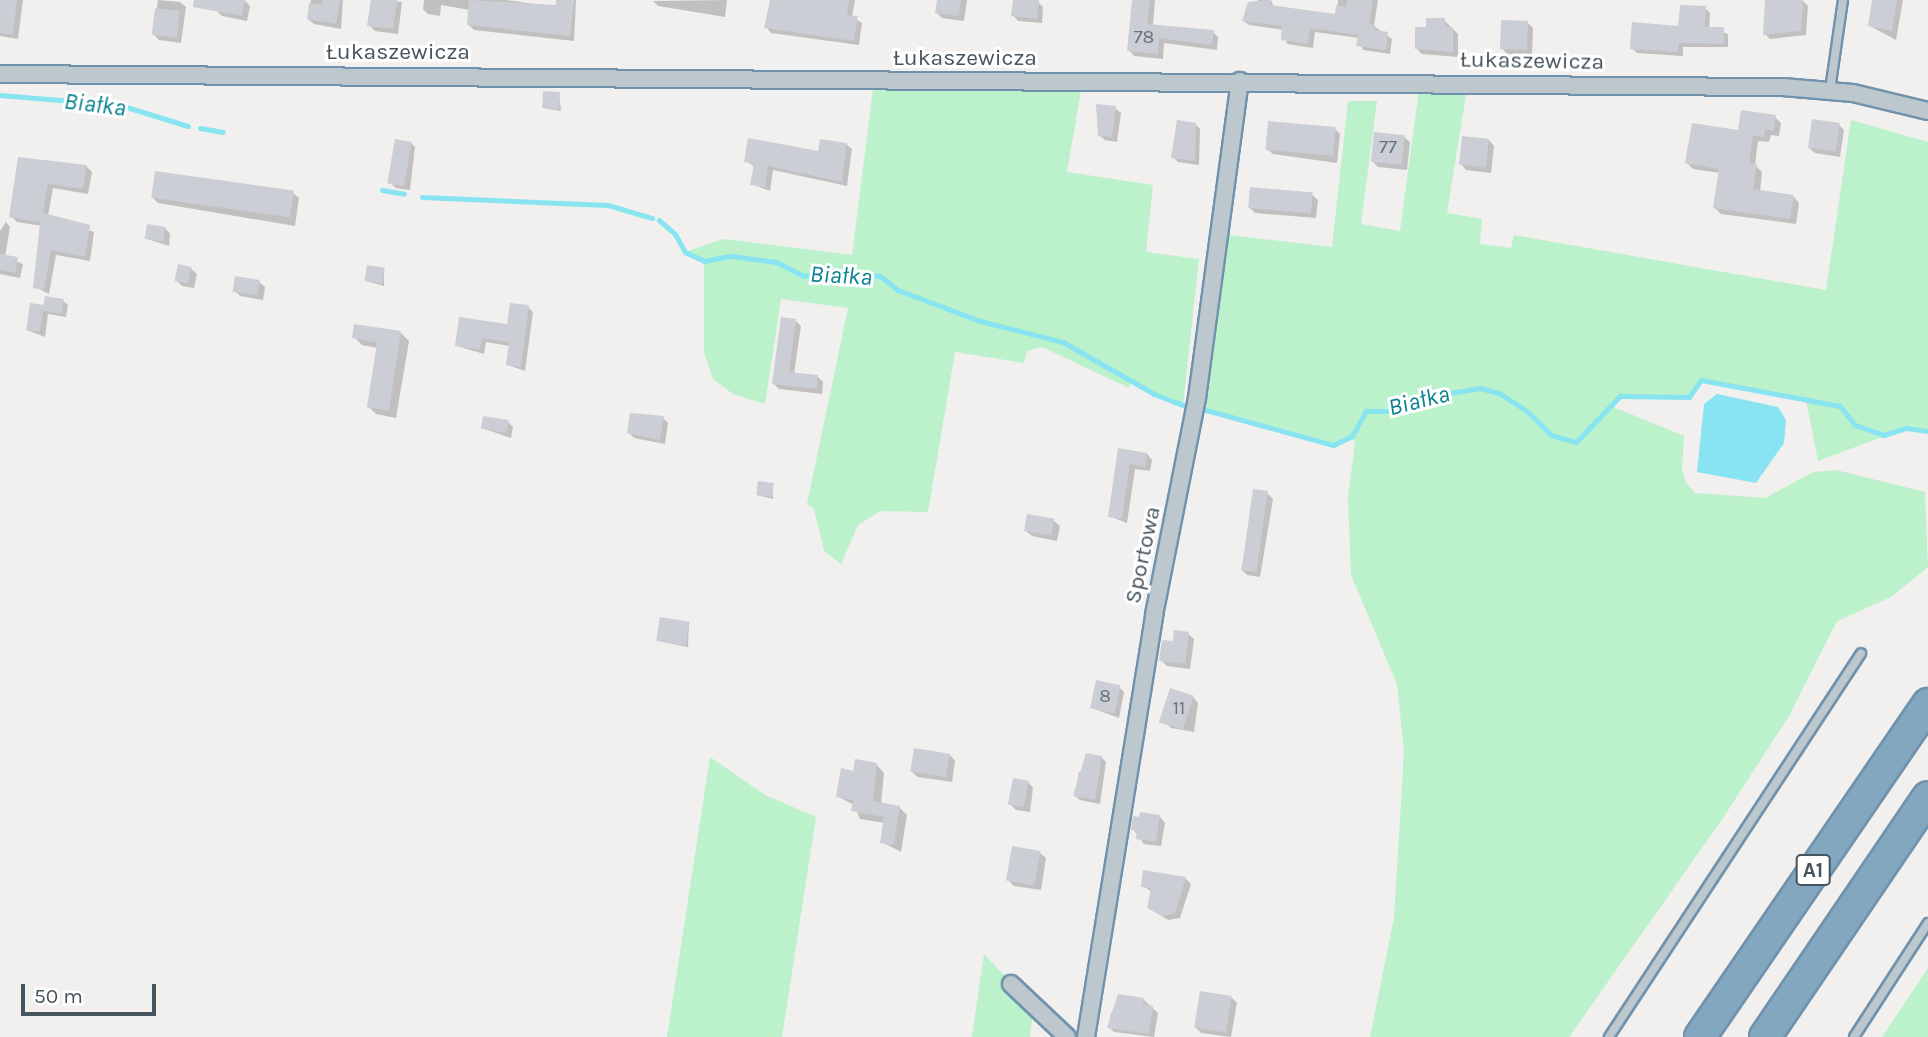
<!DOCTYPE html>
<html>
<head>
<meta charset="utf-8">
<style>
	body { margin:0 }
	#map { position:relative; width:1928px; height:1037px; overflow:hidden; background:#f2efef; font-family:Karla,sans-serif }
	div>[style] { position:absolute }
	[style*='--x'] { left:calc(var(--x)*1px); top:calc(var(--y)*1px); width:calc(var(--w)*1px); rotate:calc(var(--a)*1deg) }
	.green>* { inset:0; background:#bbf1cb }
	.water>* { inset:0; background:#87e4f0 }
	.shadow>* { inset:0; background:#0003 }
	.stream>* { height:5px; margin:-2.5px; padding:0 2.5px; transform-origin:2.5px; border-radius:2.5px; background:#87e4f0 }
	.building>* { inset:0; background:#cbced4; transform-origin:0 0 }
	.roads { filter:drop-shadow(2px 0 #7092ac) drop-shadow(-2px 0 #7092ac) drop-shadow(0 2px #7092ac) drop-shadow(0 -2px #7092ac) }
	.lane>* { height:8px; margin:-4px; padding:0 4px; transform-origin:4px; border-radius:4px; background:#bcc8ce }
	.street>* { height:16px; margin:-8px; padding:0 8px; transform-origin:8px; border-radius:8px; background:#bcc8ce }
	.highway>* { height:30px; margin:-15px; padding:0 15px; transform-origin:15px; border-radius:15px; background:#84a7c0 }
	span { translate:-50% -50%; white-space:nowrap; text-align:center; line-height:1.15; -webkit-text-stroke:6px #fff; paint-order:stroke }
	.number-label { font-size:19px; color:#67727b }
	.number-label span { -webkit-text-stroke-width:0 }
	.shield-label span { padding:2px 5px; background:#fff; border:2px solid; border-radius:5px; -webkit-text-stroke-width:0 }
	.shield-label { font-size:21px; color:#46545d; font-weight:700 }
	.street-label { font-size:23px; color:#46545d }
	.water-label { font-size:24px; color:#088190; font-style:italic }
	.scale { position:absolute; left:21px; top:984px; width:135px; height:32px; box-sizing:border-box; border:4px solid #46545d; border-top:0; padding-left:9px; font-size:21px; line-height:24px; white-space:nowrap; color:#46545d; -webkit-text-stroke:5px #fff; paint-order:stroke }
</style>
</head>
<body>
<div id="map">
	<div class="green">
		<i style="clip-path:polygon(1083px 79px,1067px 172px,1153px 185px,1146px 252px,1199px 259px,1183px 405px,1131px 382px,1129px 388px,1042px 347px,1027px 351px,1024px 363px,955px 352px,928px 512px,880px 511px,858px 525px,841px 564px,824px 551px,814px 509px,807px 504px,848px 308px,781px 299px,765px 404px,733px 394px,713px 379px,704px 352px,704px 261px,685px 252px,723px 239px,852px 255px,874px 81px)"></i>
		<i style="clip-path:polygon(1420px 82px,1468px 83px,1447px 213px,1482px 219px,1480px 244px,1511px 248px,1514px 235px,1826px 290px,1851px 120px,1928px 142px,1928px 431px,1906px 428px,1818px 461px,1806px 400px,1702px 380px,1689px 397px,1621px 396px,1611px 406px,1684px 436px,1682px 469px,1686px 483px,1695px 493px,1765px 498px,1814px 472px,1836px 470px,1925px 492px,1928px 567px,1891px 597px,1837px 621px,1789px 716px,1723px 818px,1569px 1037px,1370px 1037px,1394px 918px,1404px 752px,1397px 684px,1351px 575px,1348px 497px,1355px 443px,1352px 436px,1333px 445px,1206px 410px,1228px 235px,1332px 247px,1348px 101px,1377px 101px,1361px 224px,1400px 231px)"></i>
		<i style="clip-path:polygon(710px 757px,765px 795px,816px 817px,782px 1037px,667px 1037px)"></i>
		<i style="clip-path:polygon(984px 954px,1034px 1007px,1030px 1037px,972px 1037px)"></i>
		<i style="clip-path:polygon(1928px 968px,1928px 1037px,1882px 1037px)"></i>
	</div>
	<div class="water">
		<i style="clip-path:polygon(1717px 394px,1778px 407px,1786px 420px,1784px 443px,1756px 483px,1697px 472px,1704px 404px)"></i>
	</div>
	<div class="shadow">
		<i style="clip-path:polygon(0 0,23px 0,18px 39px,0 36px)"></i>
		<i style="clip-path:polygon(158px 0,180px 2px,186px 7px,181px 43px,159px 40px,153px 34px)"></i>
		<i style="clip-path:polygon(218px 0,244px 0,250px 6px,247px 21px,222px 16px,217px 11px)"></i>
		<i style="clip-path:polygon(311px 0,343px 0,341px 29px,314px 24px,308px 19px)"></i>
		<i style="clip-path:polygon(373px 0,402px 2px,398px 34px,375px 31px,369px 25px)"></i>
		<i style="clip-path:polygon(424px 0,507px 0,557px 7px,558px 0,576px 0,574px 41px,474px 30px,468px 24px,470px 10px,441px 5px,440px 16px,428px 14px,423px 9px)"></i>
		<i style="clip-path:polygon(727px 0,725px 17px,658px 6px,653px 1px)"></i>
		<i style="clip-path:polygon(774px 0,855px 0,852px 17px,862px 23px,859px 45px,771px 33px,766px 27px)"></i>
		<i style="clip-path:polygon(939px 0,967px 0,964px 21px,942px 18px,937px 13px)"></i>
		<i style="clip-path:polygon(1014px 0,1038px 2px,1043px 7px,1042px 23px,1018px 21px,1013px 15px)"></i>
		<i style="clip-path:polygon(1134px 0,1155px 0,1153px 26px,1213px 32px,1218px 37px,1217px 50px,1164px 43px,1163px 59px,1134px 56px,1129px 50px)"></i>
		<i style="clip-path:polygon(1258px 0,1271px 0,1274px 7px,1337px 16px,1338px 0,1378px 0,1374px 26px,1392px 39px,1390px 54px,1363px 50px,1359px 38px,1315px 32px,1313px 48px,1287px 44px,1284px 30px,1249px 25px,1244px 21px,1246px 8px,1257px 5px)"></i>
		<i style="clip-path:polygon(1802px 0,1808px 6px,1806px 35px,1770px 39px,1765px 34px)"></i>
		<i style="clip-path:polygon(1885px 0,1903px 0,1896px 40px,1870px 26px)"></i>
		<i style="clip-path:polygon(1705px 8px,1710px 13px,1709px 29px,1728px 34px,1728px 47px,1683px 47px,1683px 56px,1637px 53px,1632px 48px,1679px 28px)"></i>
		<i style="clip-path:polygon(1444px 20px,1458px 34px,1458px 57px,1422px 54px,1417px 49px,1428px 29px)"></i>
		<i style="clip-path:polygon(1528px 23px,1533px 28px,1532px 54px,1507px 54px,1502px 48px)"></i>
		<i style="clip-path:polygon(559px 94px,561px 111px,543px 108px)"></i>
		<i style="clip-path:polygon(1115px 108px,1121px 113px,1117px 142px,1105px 140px,1099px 135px)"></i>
		<i style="clip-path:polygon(1775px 117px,1781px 123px,1779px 136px,1771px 135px,1769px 142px,1758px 141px,1755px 165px,1762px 172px,1760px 192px,1793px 196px,1799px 203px,1796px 224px,1721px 214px,1715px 208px,1720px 173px,1693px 169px,1687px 163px)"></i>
		<i style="clip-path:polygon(1195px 124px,1200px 129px,1199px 165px,1178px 162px,1173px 157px)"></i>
		<i style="clip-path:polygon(1839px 125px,1844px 130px,1840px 157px,1815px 153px,1809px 148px)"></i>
		<i style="clip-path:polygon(1335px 129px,1340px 134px,1337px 163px,1273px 154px,1267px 149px)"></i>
		<i style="clip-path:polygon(1404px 137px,1410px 142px,1407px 170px,1378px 167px,1372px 161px)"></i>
		<i style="clip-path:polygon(1489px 140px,1494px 146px,1491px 173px,1466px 170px,1461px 164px)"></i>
		<i style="clip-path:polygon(411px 143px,415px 147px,410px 190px,396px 188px,392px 184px)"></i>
		<i style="clip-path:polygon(846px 144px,852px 149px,847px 186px,773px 170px,770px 191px,752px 184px,755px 167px,746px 161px,819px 153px)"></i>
		<i style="clip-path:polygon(20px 159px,86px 166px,92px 172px,88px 194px,53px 188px,48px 216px,94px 232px,90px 261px,56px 255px,49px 294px,35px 287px,42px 226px,17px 222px,11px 216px)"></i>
		<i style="clip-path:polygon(293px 193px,299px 198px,295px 226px,158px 203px,153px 198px)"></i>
		<i style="clip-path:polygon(1312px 195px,1318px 200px,1316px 218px,1255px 213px,1249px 207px)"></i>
		<i style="clip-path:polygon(6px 222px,10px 227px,5px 257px,23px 264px,20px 278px,0 274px,0 231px)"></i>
		<i style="clip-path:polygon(166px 229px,170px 234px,169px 246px,147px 239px)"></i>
		<i style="clip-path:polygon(191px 269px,197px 274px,194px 288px,182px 286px,177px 281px)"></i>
		<i style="clip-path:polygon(384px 270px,384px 286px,366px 281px)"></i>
		<i style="clip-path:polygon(259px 282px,265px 287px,263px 300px,240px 296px,235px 291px)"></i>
		<i style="clip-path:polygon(63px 301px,68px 305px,66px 317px,48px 314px,45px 337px,27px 330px,43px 307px)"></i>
		<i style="clip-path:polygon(528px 307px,533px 312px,525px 371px,508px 365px,510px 346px,486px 342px,484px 354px,457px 346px,509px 326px)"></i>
		<i style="clip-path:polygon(796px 321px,801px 326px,794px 374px,818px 377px,823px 382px,822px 394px,779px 389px,774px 384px)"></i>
		<i style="clip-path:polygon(401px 333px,409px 341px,396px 418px,376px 414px,368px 406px,378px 348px,362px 345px,354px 337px)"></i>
		<i style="clip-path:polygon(663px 418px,668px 423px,665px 444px,634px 438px,629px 433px)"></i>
		<i style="clip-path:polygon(508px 422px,513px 427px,511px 438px,482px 428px)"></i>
		<i style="clip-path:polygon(1119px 450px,1147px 454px,1152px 460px,1150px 471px,1135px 469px,1127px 523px,1109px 516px)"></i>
		<i style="clip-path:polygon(773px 485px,773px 499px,757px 495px)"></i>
		<i style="clip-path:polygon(1267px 493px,1273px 499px,1260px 577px,1247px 575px,1241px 569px)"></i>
		<i style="clip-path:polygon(1054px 521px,1060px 526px,1057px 541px,1032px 536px,1026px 531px)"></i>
		<i style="clip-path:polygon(689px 623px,688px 647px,658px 641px)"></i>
		<i style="clip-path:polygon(1188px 634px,1194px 639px,1190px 669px,1167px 666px,1161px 660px)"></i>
		<i style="clip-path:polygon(1119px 687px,1124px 692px,1119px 718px,1092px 708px)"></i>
		<i style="clip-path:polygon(1193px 697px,1198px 703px,1194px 732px,1171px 728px,1166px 723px)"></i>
		<i style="clip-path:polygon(950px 755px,955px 761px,952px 782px,918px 777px,912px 772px)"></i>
		<i style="clip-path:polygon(1101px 757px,1106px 762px,1100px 804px,1080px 800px,1075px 796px,1079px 772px,1084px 772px)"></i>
		<i style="clip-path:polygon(877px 765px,884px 773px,881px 804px,899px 807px,907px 815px,901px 852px,882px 842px,885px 823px,860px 819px,854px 805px,837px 796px,854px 773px)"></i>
		<i style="clip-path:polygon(1028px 782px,1033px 788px,1030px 812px,1016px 810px,1010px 804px)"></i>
		<i style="clip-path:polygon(1160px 817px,1165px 823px,1161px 846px,1144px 844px,1133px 829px,1141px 819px)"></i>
		<i style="clip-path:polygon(1040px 853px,1046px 858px,1041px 890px,1014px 886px,1009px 881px)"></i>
		<i style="clip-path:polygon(1185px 878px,1191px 884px,1180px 918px,1168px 920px,1149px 908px,1152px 892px,1143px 886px)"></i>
		<i style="clip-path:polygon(1232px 998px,1237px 1003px,1231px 1037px,1201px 1033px,1195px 1027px)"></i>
		<i style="clip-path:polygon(1143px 999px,1158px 1013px,1154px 1037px,1114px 1032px,1109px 1027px,1111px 1013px)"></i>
	</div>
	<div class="stream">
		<i style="--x:0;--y:95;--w:120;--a:4.8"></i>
		<i style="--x:120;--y:105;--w:71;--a:17.2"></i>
		<i style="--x:200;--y:128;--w:23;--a:10"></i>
		<i style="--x:382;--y:190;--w:22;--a:10"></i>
		<i style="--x:422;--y:197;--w:186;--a:2.5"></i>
		<i style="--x:608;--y:205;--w:46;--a:16.5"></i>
		<i style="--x:659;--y:220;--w:21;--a:41"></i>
		<i style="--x:675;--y:234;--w:21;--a:61"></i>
		<i style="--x:685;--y:252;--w:21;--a:25"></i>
		<i style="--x:704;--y:261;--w:26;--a:-11"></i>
		<i style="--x:730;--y:256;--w:46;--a:7.4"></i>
		<i style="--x:776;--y:262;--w:31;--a:27"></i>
		<i style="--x:804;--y:276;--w:29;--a:-10"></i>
		<i style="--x:833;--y:271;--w:47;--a:6.1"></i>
		<i style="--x:880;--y:276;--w:23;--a:38"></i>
		<i style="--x:898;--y:290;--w:88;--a:20.7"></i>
		<i style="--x:980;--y:321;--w:86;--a:14.2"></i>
		<i style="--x:1063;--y:342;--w:105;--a:29.7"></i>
		<i style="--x:1154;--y:394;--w:31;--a:21"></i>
		<i style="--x:1206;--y:410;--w:132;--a:15.4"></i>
		<i style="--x:1333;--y:445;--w:21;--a:-25"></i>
		<i style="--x:1352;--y:436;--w:29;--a:-61"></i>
		<i style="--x:1366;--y:411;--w:33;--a:0"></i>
		<i style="--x:1399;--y:411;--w:18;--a:-41"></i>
		<i style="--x:1413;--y:399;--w:68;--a:-9.3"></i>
		<i style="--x:1480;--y:388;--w:20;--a:15"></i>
		<i style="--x:1499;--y:393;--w:35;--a:33"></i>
		<i style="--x:1528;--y:412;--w:33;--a:45"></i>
		<i style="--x:1551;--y:435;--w:26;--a:16"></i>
		<i style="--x:1576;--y:442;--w:64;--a:-46.3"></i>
		<i style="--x:1620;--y:396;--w:69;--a:0.8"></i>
		<i style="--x:1689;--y:397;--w:21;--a:-55"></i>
		<i style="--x:1701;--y:380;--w:141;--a:10.6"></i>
		<i style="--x:1840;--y:406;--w:24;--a:52"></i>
		<i style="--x:1855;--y:425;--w:31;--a:19"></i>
		<i style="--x:1884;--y:435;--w:23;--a:-18"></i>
		<i style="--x:1906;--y:428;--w:22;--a:8"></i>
	</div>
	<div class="building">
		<i style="clip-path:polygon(0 0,17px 0,13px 35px,0 33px)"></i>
		<i style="clip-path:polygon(194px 0,245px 0,242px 16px,193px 7px)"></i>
		<i style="clip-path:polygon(322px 0,340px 0,336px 24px,307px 19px,309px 3px,322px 5px)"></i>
		<i style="clip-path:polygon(371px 0,397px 0,393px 29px,367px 26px)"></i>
		<i style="clip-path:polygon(469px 0,556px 5px,556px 0,574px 0,570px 36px,467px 25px)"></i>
		<i style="clip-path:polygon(770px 0,849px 0,847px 15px,858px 16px,854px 41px,764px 28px)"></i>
		<i style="clip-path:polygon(937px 0,961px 0,959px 16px,935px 13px)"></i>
		<i style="clip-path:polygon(1013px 0,1039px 0,1037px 19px,1011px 16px)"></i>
		<i style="clip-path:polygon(1132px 0,1150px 0,1147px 24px,1214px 30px,1212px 45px,1159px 38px,1158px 54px,1127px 51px)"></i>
		<i style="clip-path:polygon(1271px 0,1270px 5px,1335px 14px,1336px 5px,1346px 7px,1347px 0,1373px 0,1369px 24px,1375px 25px,1375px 30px,1388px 32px,1386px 50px,1356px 46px,1358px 35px,1310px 28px,1308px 44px,1281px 40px,1282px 26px,1242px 21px,1248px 2px)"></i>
		<i style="clip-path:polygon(1765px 0,1803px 0,1801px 31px,1763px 35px)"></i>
		<i style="clip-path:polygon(1872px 0,1897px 0,1892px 31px,1868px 26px)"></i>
		<i style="clip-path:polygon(1680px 5px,1706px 6px,1705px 27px,1724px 27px,1724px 44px,1679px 43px,1678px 52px,1630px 49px,1632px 22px,1678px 26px)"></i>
		<i style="left:155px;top:8px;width:25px;height:27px;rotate:7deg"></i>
		<i style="clip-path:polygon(1426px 18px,1445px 18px,1445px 27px,1453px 27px,1453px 52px,1415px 49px,1415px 27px,1426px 27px)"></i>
		<i style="left:1501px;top:20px;width:27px;height:29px;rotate:2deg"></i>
		<i style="left:543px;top:91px;width:17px;height:17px;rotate:3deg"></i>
		<i style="clip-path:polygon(1096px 104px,1116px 106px,1112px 137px,1098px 136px)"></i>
		<i style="clip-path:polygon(1741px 110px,1776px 115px,1774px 131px,1765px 129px,1764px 137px,1753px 136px,1749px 163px,1757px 164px,1753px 189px,1794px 195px,1790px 219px,1713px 208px,1719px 169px,1685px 163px,1692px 123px,1738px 130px)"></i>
		<i style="left:1812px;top:119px;width:28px;height:29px;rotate:8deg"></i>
		<i style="clip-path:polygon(1177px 120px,1196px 123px,1195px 161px,1171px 158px)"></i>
		<i style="left:1268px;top:121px;width:68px;height:29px;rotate:5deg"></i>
		<i style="left:1374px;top:132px;width:31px;height:30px;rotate:6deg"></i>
		<i style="left:1462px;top:136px;width:27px;height:29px;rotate:6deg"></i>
		<i style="clip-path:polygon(748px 138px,818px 151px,820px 139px,847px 143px,842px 182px,768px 166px,765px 187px,750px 185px,754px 164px,744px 162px)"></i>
		<i style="left:395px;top:139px;width:17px;height:45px;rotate:10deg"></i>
		<i style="clip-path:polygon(18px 157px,87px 165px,83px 189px,48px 184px,43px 213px,90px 225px,85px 257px,51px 250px,44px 290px,33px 288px,40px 222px,9px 217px)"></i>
		<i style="left:155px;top:171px;width:140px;height:27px;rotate:8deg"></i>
		<i style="left:1250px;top:187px;width:63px;height:21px;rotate:5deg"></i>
		<i style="left:147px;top:224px;width:19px;height:15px;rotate:9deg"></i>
		<i style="clip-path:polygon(0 254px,18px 257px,15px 273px,0 270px)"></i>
		<i style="left:178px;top:264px;width:14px;height:17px;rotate:12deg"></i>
		<i style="left:367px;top:265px;width:18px;height:16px;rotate:9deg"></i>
		<i style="left:235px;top:276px;width:25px;height:16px;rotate:9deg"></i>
		<i style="left:45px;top:296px;width:19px;height:15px;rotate:9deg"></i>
		<i style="left:30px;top:303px;width:14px;height:27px;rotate:8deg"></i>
		<i style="clip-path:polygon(510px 303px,529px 305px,521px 367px,506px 365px,509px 342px,482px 338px,480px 350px,455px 346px,459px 317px,507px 324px)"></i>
		<i style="clip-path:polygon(781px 317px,796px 319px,789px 372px,818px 375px,817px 389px,772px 384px)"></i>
		<i style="clip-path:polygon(354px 324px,401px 331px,389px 411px,367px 407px,377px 343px,352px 338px)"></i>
		<i style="clip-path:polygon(630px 413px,664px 416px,660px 440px,627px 433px)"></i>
		<i style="left:483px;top:416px;width:26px;height:13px;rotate:9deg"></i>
		<i style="clip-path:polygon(1118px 448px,1147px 453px,1145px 467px,1130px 464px,1122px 519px,1108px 517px)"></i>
		<i style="left:758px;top:481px;width:16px;height:14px;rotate:7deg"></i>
		<i style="left:1253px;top:489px;width:15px;height:82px;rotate:8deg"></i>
		<i style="left:1027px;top:514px;width:28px;height:17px;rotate:10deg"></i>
		<i style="left:660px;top:617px;width:30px;height:24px;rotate:9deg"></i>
		<i style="clip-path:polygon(1174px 630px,1189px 632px,1185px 664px,1159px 661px,1162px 640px,1173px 641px)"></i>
		<i style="left:1096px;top:680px;width:25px;height:29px;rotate:12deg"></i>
		<i style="left:1170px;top:688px;width:25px;height:36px;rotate:18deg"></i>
		<i style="left:914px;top:748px;width:36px;height:24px;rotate:9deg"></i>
		<i style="clip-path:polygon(1086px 753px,1102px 756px,1095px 800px,1073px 796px)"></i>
		<i style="clip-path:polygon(855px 759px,877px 763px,873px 801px,900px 806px,894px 845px,880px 843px,884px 817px,851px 811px,853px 800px,836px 797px,841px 768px,853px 771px)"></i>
		<i style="left:1013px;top:778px;width:16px;height:27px;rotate:11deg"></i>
		<i style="clip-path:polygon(1140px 812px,1160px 815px,1156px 842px,1136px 839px,1137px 831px,1131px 830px,1133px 816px,1139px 817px)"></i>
		<i style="left:1012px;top:846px;width:29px;height:35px;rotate:10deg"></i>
		<i style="clip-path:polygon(1143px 870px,1186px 877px,1175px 913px,1162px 916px,1147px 908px,1151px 888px,1141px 887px)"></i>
		<i style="left:1200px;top:991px;width:32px;height:37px;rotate:9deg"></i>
		<i style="clip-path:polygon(1118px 994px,1144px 998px,1143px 1004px,1153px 1006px,1149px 1034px,1107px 1028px)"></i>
	</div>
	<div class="roads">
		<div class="lane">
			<i style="--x:1830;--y:90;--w:91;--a:-81.8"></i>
			<i style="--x:1609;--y:1037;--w:459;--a:-56.7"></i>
			<i style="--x:1854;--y:1037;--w:136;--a:-57"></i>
		</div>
		<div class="street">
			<i style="--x:0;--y:74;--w:1783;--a:0.42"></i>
			<i style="--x:1783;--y:87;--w:70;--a:4.9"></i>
			<i style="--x:1853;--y:93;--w:77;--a:13.5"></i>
			<i style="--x:1011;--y:984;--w:77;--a:43.4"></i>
			<i style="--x:1086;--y:1037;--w:427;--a:-80.8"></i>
			<i style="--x:1154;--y:615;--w:221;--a:-78.8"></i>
			<i style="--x:1197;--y:398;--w:320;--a:-82.3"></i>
		</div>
		<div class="highway">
			<i style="--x:1700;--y:1037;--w:404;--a:-55.6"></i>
			<i style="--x:1765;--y:1037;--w:290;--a:-55.8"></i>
		</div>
	</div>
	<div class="number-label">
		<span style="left:1144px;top:38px">78</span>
		<span style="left:1388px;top:148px">77</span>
		<span style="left:1105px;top:697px">8</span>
		<span style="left:1179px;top:709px">11</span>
	</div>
	<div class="shield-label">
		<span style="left:1813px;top:870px">A1</span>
	</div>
	<div class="street-label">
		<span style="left:398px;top:52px">Łukaszewicza</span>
		<span style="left:965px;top:58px">Łukaszewicza</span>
		<span style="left:1532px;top:61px;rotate:1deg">Łukaszewicza</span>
		<span style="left:1143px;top:555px;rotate:-78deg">Sportowa</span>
	</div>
	<div class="water-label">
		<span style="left:95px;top:105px;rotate:7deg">Białka</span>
		<span style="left:841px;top:276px;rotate:3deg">Białka</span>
		<span style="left:1419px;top:401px;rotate:-14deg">Białka</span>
	</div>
	<div class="scale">50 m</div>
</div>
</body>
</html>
